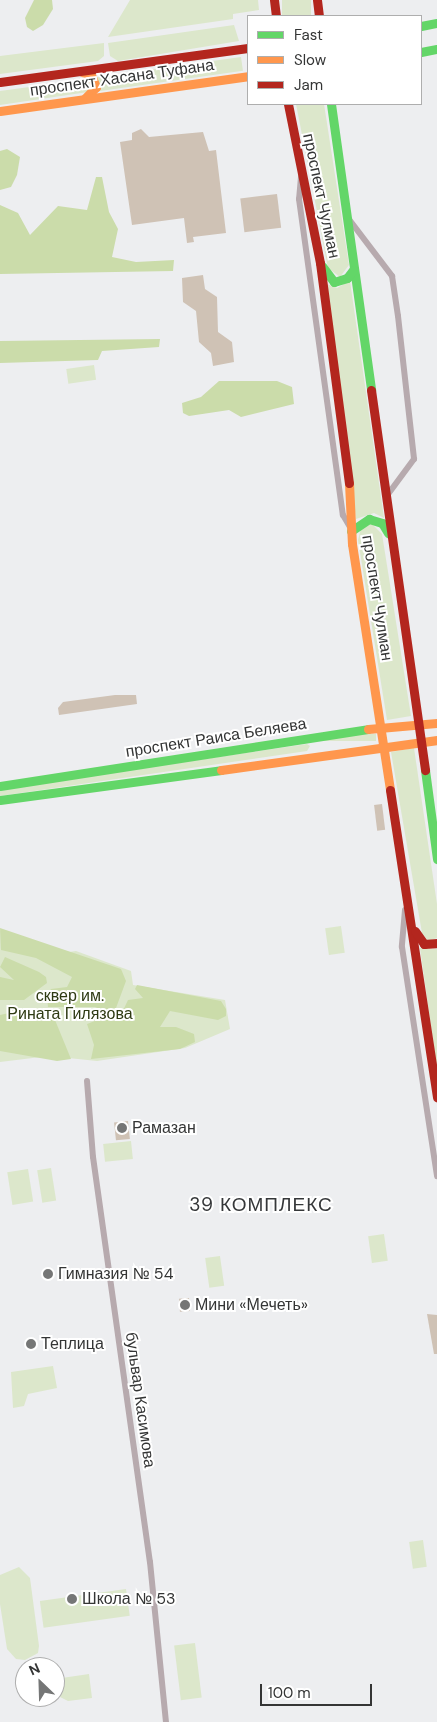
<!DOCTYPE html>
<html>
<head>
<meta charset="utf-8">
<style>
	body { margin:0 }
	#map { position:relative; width:437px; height:1722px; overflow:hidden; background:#edeef0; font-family:"DM Sans",sans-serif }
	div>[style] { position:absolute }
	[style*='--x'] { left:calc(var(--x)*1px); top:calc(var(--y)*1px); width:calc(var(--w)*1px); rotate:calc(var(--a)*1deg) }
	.green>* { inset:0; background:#dce7cb; transform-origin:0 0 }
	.forest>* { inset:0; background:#cbdcaa }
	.building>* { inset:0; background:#cfc2b5; transform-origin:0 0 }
	.street>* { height:6px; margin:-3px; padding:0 3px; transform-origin:3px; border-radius:3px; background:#b7aaae }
	.fast>* { height:9px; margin:-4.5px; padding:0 4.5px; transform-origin:4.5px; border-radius:4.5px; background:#63d668 }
	.slow>* { height:9px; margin:-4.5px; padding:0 4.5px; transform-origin:4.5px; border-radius:4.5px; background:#ff974d }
	.jam>* { height:9px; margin:-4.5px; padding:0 4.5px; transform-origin:4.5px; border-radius:4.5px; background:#b3261e }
	.dots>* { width:14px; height:14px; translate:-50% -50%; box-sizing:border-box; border:2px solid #fff; border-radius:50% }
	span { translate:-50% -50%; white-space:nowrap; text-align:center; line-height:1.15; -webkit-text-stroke:4px #fff; paint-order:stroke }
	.street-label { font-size:16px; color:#343535 }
	.park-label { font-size:16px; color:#2e3a13 }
	.poi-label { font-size:16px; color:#343535 }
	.left { translate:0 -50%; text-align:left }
	.quarter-label { font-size:19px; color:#353739; letter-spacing:1px }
	.legend { position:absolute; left:247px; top:15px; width:175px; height:90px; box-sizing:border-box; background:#fff; border:1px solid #aeaeae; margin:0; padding:6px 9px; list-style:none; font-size:15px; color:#343535 }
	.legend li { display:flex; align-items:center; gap:10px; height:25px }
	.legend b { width:25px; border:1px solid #aeaeae }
	.north { position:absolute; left:15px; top:1657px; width:50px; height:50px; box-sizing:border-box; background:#fff; border:1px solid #aeaeae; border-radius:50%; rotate:336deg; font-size:14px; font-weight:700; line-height:20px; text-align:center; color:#343535 }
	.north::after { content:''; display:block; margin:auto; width:18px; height:22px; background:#757676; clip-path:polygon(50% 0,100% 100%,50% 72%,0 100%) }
	.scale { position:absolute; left:260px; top:1684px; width:112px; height:22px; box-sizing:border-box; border:2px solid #343535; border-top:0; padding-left:6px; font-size:15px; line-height:18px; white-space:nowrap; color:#343535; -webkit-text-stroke:4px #fff; paint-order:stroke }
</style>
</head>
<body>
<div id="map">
	<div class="green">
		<i style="clip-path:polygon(130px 0,258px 0,259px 10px,233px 14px,233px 19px,108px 37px)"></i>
		<i style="left:282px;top:0;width:29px;height:16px"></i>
		<i style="clip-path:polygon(234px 25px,239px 41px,118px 61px,110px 56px,108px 43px)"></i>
		<i style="clip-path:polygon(104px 43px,104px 56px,98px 61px,0 74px,0 56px)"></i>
		<i style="left:241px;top:57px;width:14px;height:146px;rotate:82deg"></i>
		<i style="clip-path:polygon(88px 79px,91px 89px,88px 92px,0 105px,0 91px)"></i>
		<i style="clip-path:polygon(296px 104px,324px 104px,349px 265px,340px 277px,328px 268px)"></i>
		<i style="clip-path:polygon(350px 281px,384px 518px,374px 513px,356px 519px,327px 284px,337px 288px)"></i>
		<i style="left:94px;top:365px;width:15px;height:28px;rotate:82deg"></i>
		<i style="clip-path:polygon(372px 524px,382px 534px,411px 716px,387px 720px,358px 540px,361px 528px)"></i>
		<i style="left:376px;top:734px;width:7px;height:61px;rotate:90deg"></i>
		<i style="clip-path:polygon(307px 744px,310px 746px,307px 751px,0 796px,0 789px)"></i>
		<i style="clip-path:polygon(414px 748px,437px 904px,437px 938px,428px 941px,422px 933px,391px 752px)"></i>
		<i style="left:341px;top:926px;width:27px;height:16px;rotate:82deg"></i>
		<i style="clip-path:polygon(0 930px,62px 953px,76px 951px,131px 971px,133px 985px,225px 1000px,230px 1029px,185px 1048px,97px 1061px,49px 1056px,0 1062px)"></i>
		<i style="clip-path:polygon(420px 948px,437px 949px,437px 1070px)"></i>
		<i style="left:131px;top:1141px;width:18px;height:28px;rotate:84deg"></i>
		<i style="left:51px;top:1168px;width:33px;height:14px;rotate:81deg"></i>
		<i style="left:28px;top:1169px;width:33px;height:21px;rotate:81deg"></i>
		<i style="left:384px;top:1234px;width:27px;height:16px;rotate:82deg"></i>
		<i style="left:220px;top:1256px;width:30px;height:15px;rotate:82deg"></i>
		<i style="clip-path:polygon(53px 1366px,57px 1388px,28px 1394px,24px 1406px,13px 1408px,11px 1372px)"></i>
		<i style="left:423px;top:1540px;width:27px;height:14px;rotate:82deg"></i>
		<i style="clip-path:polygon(19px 1567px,30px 1578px,39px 1646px,38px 1653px,25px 1660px,16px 1659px,7px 1649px,0 1604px,0 1575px)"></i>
		<i style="left:126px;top:1589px;width:27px;height:87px;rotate:82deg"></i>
		<i style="left:195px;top:1643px;width:55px;height:21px;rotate:83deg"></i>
		<i style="clip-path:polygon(89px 1674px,92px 1698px,68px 1701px,56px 1695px,55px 1679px)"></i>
	</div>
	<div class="forest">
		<i style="clip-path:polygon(34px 0,52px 0,53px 9px,43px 25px,33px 31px,27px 27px,25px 18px)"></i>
		<i style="clip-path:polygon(7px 149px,20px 157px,17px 175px,11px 187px,0 190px,0 151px)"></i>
		<i style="clip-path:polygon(96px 177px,102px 177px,109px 212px,118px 229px,112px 257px,136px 262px,174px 260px,173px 271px,0 274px,0 205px,18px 213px,30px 235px,58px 206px,87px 210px)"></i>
		<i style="clip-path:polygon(160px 339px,159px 347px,102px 351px,98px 360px,0 363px,0 341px)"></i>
		<i style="clip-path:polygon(219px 381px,277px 381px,292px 387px,294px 404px,241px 417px,229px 410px,189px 416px,183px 413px,182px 403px,201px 397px)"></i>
		<i style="clip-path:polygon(0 928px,121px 969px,126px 981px,116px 1008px,107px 1012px,95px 1007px,48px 1007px,47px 995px,51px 989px,67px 987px,72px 977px,36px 958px,1px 950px)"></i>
		<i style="clip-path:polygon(5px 957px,39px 972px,46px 977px,47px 983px,24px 1000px,0 1000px,0 977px,14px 980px,0 967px)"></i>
		<i style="clip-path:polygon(137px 985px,221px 1001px,226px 1009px,226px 1016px,218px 1020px,170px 1011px,160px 1027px,176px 1027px,194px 1034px,195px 1042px,180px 1049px,91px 1059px,94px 1045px,87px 1024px,100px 1019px,118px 1021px,128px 1000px,143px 998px,135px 989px)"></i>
		<i style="clip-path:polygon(32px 1008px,55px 1020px,71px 1059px,57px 1061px,0 1051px,0 1015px)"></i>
	</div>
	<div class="building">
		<i style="clip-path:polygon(141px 129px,149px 137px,203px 132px,209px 151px,216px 150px,226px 233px,193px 237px,194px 242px,187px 243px,184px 218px,132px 225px,120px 142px,132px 140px,132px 133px)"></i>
		<i style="left:277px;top:194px;width:34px;height:37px;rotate:83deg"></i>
		<i style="clip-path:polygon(203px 275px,205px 289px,217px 297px,218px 332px,232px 342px,234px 362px,213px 366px,211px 353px,199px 342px,196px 311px,183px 302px,182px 278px)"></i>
		<i style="clip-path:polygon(115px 695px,136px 695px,137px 704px,59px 715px,58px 708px,63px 702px)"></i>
		<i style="left:382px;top:804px;width:26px;height:8px;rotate:83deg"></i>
		<i style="left:128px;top:1121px;width:18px;height:14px;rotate:84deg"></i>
		<i style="left:189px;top:1298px;width:13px;height:10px;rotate:86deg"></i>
		<i style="clip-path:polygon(427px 1314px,437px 1315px,437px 1354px,434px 1354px)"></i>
	</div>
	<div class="street">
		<i style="--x:301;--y:177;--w:22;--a:95"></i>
		<i style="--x:299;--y:199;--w:319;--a:82.1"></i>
		<i style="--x:343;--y:515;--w:16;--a:60"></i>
		<i style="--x:348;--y:218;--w:73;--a:52.8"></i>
		<i style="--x:392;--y:276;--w:40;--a:81.5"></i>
		<i style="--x:398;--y:316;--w:144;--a:83.6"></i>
		<i style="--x:414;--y:459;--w:47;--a:126.4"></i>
		<i style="--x:405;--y:910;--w:37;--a:95"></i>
		<i style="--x:402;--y:947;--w:232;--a:81.3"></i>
		<i style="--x:87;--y:1081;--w:76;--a:85.5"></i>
		<i style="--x:93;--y:1157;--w:409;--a:82"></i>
		<i style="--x:150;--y:1562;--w:161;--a:84.3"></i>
	</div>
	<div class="fast">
		<i style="--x:421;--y:26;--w:16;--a:-11"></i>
		<i style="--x:421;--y:52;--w:16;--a:-11"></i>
		<i style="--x:331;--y:104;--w:289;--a:82"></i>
		<i style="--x:322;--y:266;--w:20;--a:53"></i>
		<i style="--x:334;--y:282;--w:14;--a:-17"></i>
		<i style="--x:347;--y:278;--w:10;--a:-53"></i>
		<i style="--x:351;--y:531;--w:22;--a:-34"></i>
		<i style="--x:369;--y:519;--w:14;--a:17"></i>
		<i style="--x:382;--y:523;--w:12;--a:59"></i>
		<i style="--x:425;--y:770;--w:90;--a:82.3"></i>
		<i style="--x:0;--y:786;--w:372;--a:-8.8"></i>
		<i style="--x:0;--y:800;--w:223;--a:-7.7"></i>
	</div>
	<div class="slow">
		<i style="--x:82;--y:72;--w:9;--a:18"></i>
		<i style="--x:91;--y:75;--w:13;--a:67"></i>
		<i style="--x:96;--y:87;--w:16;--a:135"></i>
		<i style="--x:0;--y:111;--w:250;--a:-8"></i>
		<i style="--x:349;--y:483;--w:61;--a:87.2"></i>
		<i style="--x:352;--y:544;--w:249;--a:81.2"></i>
		<i style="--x:368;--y:729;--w:69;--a:-5"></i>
		<i style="--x:221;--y:770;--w:218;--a:-7.9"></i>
	</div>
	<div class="jam">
		<i style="--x:274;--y:0;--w:16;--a:83"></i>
		<i style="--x:317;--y:0;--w:16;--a:83"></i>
		<i style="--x:0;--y:82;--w:250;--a:-7.8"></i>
		<i style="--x:288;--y:104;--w:162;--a:78.6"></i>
		<i style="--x:320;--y:263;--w:222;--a:82.5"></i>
		<i style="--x:371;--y:390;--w:384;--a:81.9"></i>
		<i style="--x:390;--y:790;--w:311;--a:81.3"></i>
		<i style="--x:415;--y:931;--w:16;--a:55"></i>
		<i style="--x:424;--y:944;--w:13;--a:-4"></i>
	</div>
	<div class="dots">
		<i style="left:122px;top:1128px;background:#757676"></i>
		<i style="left:48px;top:1274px;background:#757676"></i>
		<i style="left:185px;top:1305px;background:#757676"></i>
		<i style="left:31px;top:1344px;background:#757676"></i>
		<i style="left:72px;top:1599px;background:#757676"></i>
	</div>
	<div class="street-label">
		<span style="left:122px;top:78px;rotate:-8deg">проспект Хасана Туфана</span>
		<span style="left:321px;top:196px;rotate:78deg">проспект Чулман</span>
		<span style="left:377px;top:598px;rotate:81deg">проспект Чулман</span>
		<span style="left:216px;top:738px;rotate:-9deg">проспект Раиса Беляева</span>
		<span style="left:140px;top:1400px;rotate:82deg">бульвар Касимова</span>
	</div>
	<div class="park-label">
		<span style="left:70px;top:1005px">сквер им.<br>Рината Гилязова</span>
	</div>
	<div class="poi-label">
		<span class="left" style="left:132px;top:1128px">Рамазан</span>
		<span class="left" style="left:58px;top:1274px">Гимназия № 54</span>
		<span class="left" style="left:195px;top:1305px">Мини «Мечеть»</span>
		<span class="left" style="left:41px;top:1344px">Теплица</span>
		<span class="left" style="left:82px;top:1599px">Школа № 53</span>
	</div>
	<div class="quarter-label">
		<span style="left:261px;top:1205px">39 КОМПЛЕКС</span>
	</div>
	<ul class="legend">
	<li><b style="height:6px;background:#63d668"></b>Fast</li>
	<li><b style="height:6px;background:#ff974d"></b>Slow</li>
	<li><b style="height:6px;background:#b3261e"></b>Jam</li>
	</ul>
	<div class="north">N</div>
	<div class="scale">100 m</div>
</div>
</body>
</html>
